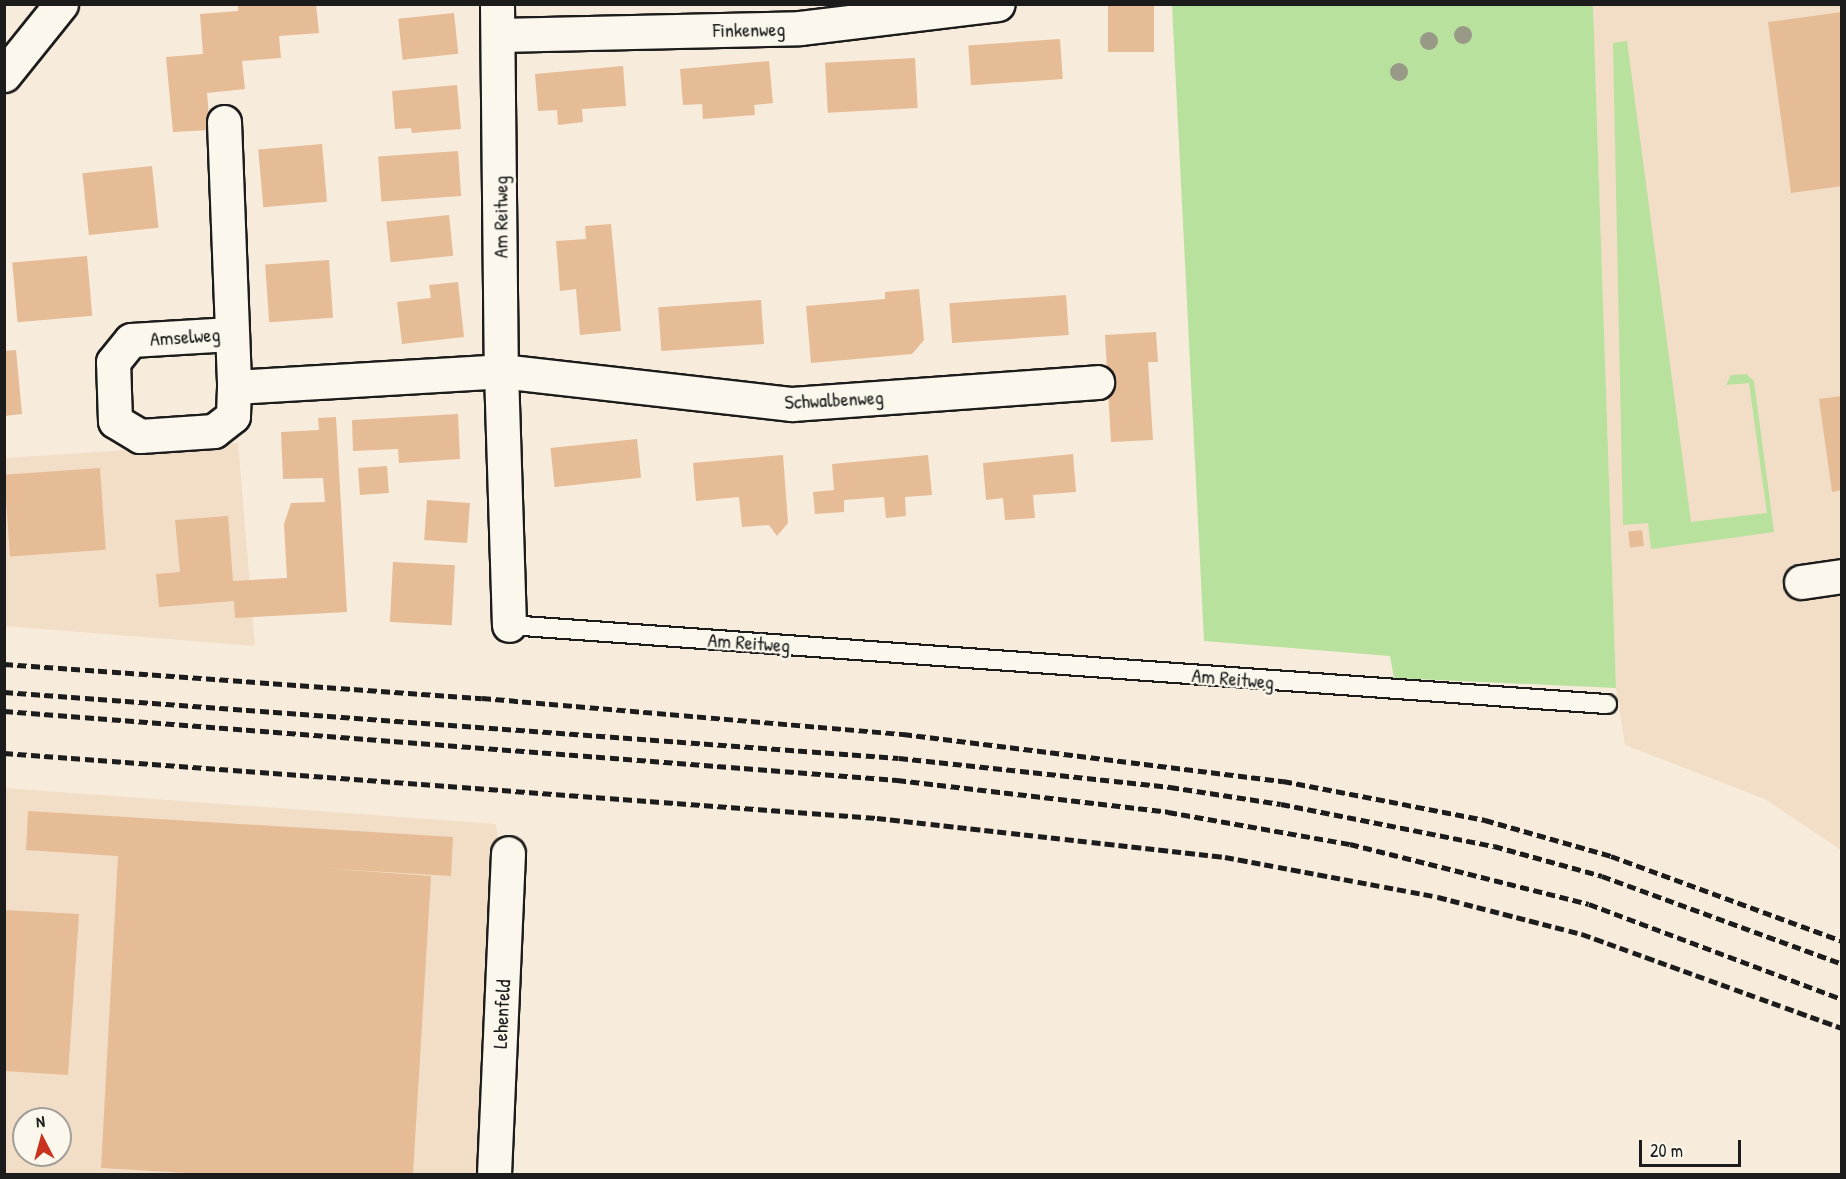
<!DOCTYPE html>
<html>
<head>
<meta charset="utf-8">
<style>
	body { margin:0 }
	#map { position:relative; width:1846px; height:1179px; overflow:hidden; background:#f7ebdb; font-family:"Patrick Hand",sans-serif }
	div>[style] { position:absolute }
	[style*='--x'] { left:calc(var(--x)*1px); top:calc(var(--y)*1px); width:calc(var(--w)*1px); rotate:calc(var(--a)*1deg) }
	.built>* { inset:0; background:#f2ddc6 }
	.green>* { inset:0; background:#b7e19d }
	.building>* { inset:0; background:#e6bc96; transform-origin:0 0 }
	.roads { filter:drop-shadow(2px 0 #1c1c1c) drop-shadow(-2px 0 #1c1c1c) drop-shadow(0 2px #1c1c1c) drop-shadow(0 -2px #1c1c1c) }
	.lane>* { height:18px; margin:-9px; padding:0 9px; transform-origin:9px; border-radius:9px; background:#fbf7ec }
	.street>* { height:33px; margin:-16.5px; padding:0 16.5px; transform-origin:16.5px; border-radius:16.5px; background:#fbf7ec }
	.secondary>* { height:33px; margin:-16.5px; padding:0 16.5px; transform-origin:16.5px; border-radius:16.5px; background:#fbf7ec }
	.rail>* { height:4.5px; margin-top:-2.25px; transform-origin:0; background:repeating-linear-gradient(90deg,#1c1c1c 0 9px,transparent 0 13.5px) }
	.trees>* { width:18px; height:18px; margin:-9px; border-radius:50%; background:#989a87 }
	span { translate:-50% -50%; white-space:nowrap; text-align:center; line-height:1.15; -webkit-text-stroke:5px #fbf7ec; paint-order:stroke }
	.street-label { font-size:20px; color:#1c1c1c }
	.frame { position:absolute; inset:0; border:6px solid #1c1c1c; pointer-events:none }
	.north { position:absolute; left:12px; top:1107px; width:60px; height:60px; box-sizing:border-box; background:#fbf7ec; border:2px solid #a29f99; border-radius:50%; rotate:354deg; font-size:16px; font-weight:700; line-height:24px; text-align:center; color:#1c1c1c }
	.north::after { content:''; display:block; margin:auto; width:21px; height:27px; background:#c8321e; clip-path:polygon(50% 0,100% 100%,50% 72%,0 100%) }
	.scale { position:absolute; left:1639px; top:1140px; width:102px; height:27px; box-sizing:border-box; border:3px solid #1c1c1c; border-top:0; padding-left:8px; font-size:18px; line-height:21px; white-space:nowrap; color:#1c1c1c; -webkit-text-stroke:4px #fbf7ec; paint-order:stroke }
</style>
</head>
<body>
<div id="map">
	<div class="built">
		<i style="clip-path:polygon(1593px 5px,1841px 5px,1841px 850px,1765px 799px,1625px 745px,1616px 688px)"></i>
		<i style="clip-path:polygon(238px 443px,255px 646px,5px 626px,5px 458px)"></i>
		<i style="clip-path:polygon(evenodd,4px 788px,496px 824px,506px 905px,487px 1174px,5px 1174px,4px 788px,24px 1119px,60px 1119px,60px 1155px,24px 1155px,24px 1119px)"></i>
	</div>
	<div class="green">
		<i style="clip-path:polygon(1172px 5px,1593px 5px,1616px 688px,1394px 678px,1390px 656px,1204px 641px)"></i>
		<i style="clip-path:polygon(1627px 41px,1691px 522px,1767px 513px,1749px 383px,1726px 385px,1731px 375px,1746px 374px,1754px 381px,1774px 532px,1651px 549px,1648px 523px,1623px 525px,1613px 43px)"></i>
	</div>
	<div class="building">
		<i style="clip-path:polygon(238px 4px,316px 4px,319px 33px,279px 36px,281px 58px,242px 61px,245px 89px,207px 93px,210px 130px,173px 132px,166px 57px,203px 54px,200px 14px,238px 11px)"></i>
		<i style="left:1108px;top:4px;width:46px;height:48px"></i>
		<i style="clip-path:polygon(1842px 12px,1842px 186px,1791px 193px,1768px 22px)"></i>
		<i style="left:454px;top:13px;width:41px;height:56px;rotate:84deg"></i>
		<i style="left:1060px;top:39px;width:40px;height:92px;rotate:86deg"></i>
		<i style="left:915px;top:58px;width:50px;height:90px;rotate:87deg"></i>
		<i style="clip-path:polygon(769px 61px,773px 103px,754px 105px,755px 115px,703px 119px,702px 104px,683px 105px,680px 69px)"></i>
		<i style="clip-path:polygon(623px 66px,626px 106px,582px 109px,583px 122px,558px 125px,557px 110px,538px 111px,535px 74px)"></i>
		<i style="clip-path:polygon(457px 85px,461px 129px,412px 133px,411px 128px,395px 129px,392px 91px)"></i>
		<i style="left:322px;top:144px;width:58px;height:64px;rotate:85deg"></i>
		<i style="left:458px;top:151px;width:45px;height:80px;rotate:86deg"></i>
		<i style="left:152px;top:166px;width:62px;height:70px;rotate:84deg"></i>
		<i style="left:449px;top:215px;width:41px;height:63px;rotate:84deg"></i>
		<i style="clip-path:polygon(611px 224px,621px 331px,580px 335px,576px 289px,560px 291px,556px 241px,586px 239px,585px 226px)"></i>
		<i style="left:87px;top:256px;width:60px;height:75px;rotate:85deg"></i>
		<i style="left:329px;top:260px;width:58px;height:64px;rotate:86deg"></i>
		<i style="clip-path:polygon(458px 282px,464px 337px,402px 344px,397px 302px,431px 298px,429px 285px)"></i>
		<i style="clip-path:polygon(919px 289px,924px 340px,912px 354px,811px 363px,806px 306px,885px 299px,885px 292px)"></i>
		<i style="left:1066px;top:295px;width:40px;height:117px;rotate:86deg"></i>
		<i style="left:761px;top:300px;width:44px;height:103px;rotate:86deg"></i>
		<i style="clip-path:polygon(1156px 332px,1158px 362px,1148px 362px,1153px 440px,1111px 442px,1105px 335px)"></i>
		<i style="clip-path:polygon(16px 350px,22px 414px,4px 416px,4px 351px)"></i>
		<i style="clip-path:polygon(1842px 396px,1842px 490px,1832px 492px,1819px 399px)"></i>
		<i style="clip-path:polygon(458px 414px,460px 459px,399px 463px,398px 449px,353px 451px,352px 420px)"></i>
		<i style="clip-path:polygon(336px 417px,347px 612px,235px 618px,234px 601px,159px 607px,156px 574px,180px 572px,175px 520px,228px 516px,233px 581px,287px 578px,284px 524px,291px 503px,325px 502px,323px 478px,283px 479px,281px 432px,319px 430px,318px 418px)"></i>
		<i style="left:637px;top:439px;width:39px;height:87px;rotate:84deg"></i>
		<i style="clip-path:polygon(1073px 454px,1076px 492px,1033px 495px,1035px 518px,1005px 520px,1003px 498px,986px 500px,983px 463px)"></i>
		<i style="clip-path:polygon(783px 455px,788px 523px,777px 536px,769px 525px,742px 527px,739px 497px,696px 501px,693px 463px)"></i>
		<i style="clip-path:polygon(928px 455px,932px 495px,905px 497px,906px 516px,886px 518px,884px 497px,844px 500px,844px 512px,815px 514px,813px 492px,834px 490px,832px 464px)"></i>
		<i style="left:387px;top:466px;width:27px;height:29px;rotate:86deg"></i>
		<i style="left:100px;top:468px;width:82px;height:96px;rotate:86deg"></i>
		<i style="left:427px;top:500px;width:43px;height:40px;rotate:4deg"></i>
		<i style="left:1642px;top:530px;width:16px;height:14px;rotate:83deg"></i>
		<i style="left:393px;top:562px;width:62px;height:60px;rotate:3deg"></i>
		<i style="clip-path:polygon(28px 811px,453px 837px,451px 876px,320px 868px,431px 876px,413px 1174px,204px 1174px,101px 1168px,118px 856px,26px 850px)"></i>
		<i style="clip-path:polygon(4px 910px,79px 914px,68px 1075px,4px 1071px)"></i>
	</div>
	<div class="roads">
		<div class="lane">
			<i style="--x:509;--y:625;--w:1101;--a:4.12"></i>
		</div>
		<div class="street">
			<i style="--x:497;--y:4;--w:367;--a:89.4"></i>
			<i style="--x:501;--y:371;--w:254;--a:88.2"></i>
			<i style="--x:499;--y:35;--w:301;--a:-1.3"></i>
			<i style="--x:800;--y:28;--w:199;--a:-6.9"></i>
			<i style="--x:224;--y:122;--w:265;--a:87.8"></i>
			<i style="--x:234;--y:387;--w:29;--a:92"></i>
			<i style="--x:233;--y:416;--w:24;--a:142"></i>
			<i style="--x:214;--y:431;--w:74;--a:176.1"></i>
			<i style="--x:140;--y:436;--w:29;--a:-149"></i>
			<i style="--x:115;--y:421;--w:59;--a:-91.9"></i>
			<i style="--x:113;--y:362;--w:28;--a:-51"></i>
			<i style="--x:131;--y:340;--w:100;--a:-3.4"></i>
			<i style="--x:234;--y:387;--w:267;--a:-3.4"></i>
			<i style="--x:501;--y:371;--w:293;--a:6.5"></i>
			<i style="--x:792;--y:404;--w:306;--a:-4.1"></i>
			<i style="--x:1801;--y:582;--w:41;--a:-8.3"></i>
			<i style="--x:494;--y:1174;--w:321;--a:-87.5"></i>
		</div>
		<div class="secondary">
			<i style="--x:4;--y:75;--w:91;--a:-51.2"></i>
		</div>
	</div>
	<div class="rail">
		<i style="--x:4;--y:664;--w:479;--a:4.1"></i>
		<i style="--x:482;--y:698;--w:423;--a:4.9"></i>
		<i style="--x:903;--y:734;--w:383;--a:7.1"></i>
		<i style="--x:1283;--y:781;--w:206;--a:10.9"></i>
		<i style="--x:1485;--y:820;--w:131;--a:15.9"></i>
		<i style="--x:1611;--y:856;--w:246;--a:20.2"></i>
		<i style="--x:4;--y:692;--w:897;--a:4.22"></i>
		<i style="--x:899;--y:758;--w:273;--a:6.1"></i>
		<i style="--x:1170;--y:787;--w:112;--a:8.7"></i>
		<i style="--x:1281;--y:804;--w:217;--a:11.2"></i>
		<i style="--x:1494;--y:846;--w:112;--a:15.5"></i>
		<i style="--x:1602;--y:876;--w:256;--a:20.1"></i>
		<i style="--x:4;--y:711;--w:896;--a:4.42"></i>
		<i style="--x:897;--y:780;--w:273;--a:6.7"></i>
		<i style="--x:1168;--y:812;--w:185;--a:10"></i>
		<i style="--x:1350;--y:844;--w:246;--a:14.1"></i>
		<i style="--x:1589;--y:904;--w:270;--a:20.6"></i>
		<i style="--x:4;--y:753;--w:875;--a:4.26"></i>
		<i style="--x:877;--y:818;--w:350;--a:6.4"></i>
		<i style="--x:1225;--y:857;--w:217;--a:10.6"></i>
		<i style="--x:1438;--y:897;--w:149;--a:14.4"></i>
		<i style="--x:1582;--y:934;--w:276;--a:19.9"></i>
	</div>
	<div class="trees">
		<i style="left:1463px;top:35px"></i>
		<i style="left:1429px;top:41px"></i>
		<i style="left:1399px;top:72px"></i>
	</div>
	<div class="street-label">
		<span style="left:749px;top:29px;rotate:-1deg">Finkenweg</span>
		<span style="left:500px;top:217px;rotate:-90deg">Am Reitweg</span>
		<span style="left:185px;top:336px;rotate:-4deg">Amselweg</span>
		<span style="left:834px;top:399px;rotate:-3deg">Schwalbenweg</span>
		<span style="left:749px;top:642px;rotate:4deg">Am Reitweg</span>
		<span style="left:1233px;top:678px;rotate:5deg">Am Reitweg</span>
		<span style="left:501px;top:1014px;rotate:-87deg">Lehenfeld</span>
	</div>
	<div class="frame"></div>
	<div class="north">N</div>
	<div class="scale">20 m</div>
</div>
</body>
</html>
